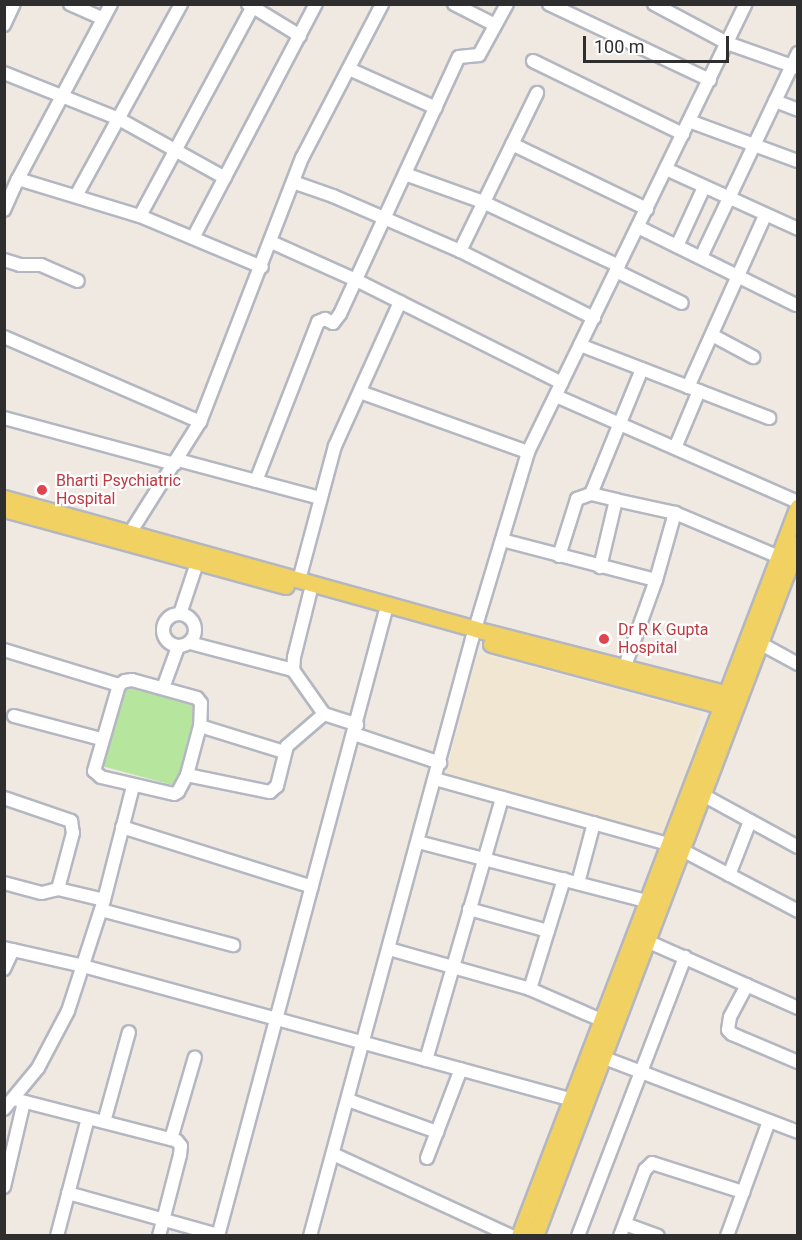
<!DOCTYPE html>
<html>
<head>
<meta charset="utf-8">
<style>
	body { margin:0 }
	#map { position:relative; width:802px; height:1240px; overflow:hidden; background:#efe9e1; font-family:Roboto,sans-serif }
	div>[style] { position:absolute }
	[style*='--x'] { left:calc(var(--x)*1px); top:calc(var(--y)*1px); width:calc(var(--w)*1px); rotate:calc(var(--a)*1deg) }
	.education>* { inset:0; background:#f0e6d1; transform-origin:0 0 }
	.green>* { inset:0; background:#b6e59e; transform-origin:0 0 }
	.roads { filter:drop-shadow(2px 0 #b4b7c1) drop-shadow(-2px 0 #b4b7c1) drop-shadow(0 2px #b4b7c1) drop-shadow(0 -2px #b4b7c1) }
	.minor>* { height:12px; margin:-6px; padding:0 6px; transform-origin:6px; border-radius:6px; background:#fff }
	.minor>.ring { margin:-6px; padding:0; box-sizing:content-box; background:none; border:12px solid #fff; border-radius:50% }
	.major>* { height:15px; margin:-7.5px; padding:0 7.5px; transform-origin:7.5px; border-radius:7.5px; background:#f2d163 }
	.dots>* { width:16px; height:16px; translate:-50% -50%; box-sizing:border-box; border:3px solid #fff; border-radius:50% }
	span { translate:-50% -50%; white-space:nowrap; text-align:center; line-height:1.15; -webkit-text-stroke:4.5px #fff; paint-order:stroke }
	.health-label { font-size:16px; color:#be3a42 }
	.left { translate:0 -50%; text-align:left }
	.frame { position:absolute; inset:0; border:6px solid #2e2e2e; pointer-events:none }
	.scale { position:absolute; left:583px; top:36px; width:146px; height:27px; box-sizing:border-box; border:3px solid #2e2e2e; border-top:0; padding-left:8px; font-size:18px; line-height:21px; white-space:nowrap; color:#2e2e2e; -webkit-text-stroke:4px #fff; paint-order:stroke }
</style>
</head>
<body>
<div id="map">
	<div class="education">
		<i style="left:478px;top:653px;width:232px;height:130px;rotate:15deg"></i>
	</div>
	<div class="green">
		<i style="left:124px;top:683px;width:77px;height:86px;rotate:15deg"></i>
	</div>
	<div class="roads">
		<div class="minor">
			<i style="--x:70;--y:4;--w:36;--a:24"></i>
			<i style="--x:248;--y:4;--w:61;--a:31.6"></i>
			<i style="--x:454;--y:4;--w:46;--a:27.1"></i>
			<i style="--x:549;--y:4;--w:178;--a:25.3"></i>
			<i style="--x:654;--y:4;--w:83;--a:28.1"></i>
			<i style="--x:727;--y:43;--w:75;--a:19.4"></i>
			<i style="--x:4;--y:25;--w:23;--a:-65"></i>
			<i style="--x:533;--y:61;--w:167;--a:26"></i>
			<i style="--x:349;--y:69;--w:95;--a:24.1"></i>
			<i style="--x:4;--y:73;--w:124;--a:21.8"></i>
			<i style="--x:119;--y:119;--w:121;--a:29.1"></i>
			<i style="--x:775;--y:101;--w:25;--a:21"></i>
			<i style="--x:689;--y:121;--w:116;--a:20.2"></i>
			<i style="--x:512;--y:144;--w:150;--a:25.7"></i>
			<i style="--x:666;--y:169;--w:145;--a:24.4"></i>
			<i style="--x:405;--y:174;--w:83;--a:19.7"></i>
			<i style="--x:483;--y:202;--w:150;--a:25.2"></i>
			<i style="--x:18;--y:179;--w:127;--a:16.9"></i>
			<i style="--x:140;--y:216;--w:132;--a:22.7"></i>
			<i style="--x:293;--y:182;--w:42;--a:19.3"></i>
			<i style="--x:333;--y:196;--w:138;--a:23.4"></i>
			<i style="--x:460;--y:251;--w:150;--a:26.6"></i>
			<i style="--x:76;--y:196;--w:219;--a:-61.3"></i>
			<i style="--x:4;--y:210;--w:34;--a:-66"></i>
			<i style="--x:18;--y:179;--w:198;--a:-62"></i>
			<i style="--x:140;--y:216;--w:241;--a:-61.7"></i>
			<i style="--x:638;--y:227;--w:176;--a:26.3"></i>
			<i style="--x:193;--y:238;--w:264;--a:-62.3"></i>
			<i style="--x:271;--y:242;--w:93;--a:24.1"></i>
			<i style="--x:356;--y:280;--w:230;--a:26.6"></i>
			<i style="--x:677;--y:246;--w:65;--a:-65.4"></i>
			<i style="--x:460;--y:251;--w:176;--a:-64"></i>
			<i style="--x:701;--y:257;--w:226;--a:-64.6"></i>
			<i style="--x:4;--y:260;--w:17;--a:17"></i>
			<i style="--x:20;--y:265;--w:21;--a:0"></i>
			<i style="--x:41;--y:265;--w:40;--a:23.4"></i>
			<i style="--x:616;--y:271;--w:73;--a:25.9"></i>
			<i style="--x:712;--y:335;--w:47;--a:28.2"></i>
			<i style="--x:4;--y:337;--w:214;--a:23.4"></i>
			<i style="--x:580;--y:345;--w:203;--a:21.1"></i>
			<i style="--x:688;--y:387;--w:188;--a:-65.8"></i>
			<i style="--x:360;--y:392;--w:178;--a:19.7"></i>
			<i style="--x:556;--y:396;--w:264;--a:23.7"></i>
			<i style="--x:4;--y:418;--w:177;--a:15.1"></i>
			<i style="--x:675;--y:448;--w:62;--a:-67.2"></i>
			<i style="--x:178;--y:460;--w:147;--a:15"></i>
			<i style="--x:256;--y:481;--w:171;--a:-68.7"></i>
			<i style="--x:318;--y:322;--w:8;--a:-23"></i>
			<i style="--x:325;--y:319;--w:9;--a:27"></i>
			<i style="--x:333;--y:323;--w:11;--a:-52"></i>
			<i style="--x:340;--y:314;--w:283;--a:-65.2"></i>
			<i style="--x:459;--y:57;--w:20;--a:-6"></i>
			<i style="--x:479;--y:55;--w:58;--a:-61.2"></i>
			<i style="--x:591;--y:494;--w:135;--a:-67.8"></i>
			<i style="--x:616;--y:500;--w:60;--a:12.4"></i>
			<i style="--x:675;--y:513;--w:113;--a:22.9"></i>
			<i style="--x:130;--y:533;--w:131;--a:-57.8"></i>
			<i style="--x:200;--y:422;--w:283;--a:-68.9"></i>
			<i style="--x:302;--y:158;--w:174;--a:-62.5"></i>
			<i style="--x:502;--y:540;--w:159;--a:14.6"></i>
			<i style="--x:559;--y:556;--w:60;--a:-72.5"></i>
			<i style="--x:577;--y:499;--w:15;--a:-20"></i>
			<i style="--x:591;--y:494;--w:26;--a:13"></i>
			<i style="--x:616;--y:500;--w:69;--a:103.4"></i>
			<i style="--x:299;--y:580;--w:139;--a:-75"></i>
			<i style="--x:335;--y:446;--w:158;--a:-65.7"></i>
			<i style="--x:310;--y:593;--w:66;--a:104"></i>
			<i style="--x:294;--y:657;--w:13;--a:94"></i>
			<i style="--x:293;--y:670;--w:54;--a:54.8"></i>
			<i style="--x:324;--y:714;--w:35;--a:18"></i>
			<i class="ring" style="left:163px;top:614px;width:20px;height:20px"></i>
			<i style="--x:180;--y:614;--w:54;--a:-71.6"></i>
			<i style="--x:754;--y:640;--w:50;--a:28.6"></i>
			<i style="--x:190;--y:643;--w:106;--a:14.7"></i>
			<i style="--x:4;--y:650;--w:120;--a:16.9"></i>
			<i style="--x:625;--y:666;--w:91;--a:-70.2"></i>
			<i style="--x:656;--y:580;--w:70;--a:-74.2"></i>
			<i style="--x:132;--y:680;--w:67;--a:15.5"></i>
			<i style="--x:197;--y:698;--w:6;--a:51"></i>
			<i style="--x:201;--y:703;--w:23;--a:92"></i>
			<i style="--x:200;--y:726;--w:51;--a:104.9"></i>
			<i style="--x:187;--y:775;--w:19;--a:118"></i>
			<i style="--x:178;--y:792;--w:4;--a:153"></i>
			<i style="--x:174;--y:794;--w:75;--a:-166.9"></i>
			<i style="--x:101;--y:777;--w:9;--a:-139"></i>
			<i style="--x:94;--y:771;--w:90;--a:-73.8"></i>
			<i style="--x:119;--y:685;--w:7;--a:-34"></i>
			<i style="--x:125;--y:681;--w:7;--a:-8"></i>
			<i style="--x:163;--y:688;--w:44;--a:-69.9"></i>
			<i style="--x:14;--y:716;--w:90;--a:14.8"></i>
			<i style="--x:200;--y:726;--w:88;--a:17.2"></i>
			<i style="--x:354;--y:734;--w:91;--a:18.6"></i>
			<i style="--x:187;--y:775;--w:85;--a:11.6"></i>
			<i style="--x:270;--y:792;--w:9;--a:-41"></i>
			<i style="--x:277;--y:786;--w:41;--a:-76"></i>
			<i style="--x:287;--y:746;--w:49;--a:-40.9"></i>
			<i style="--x:435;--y:779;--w:242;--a:15.6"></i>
			<i style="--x:703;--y:795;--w:108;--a:28.7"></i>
			<i style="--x:4;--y:798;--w:71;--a:18.9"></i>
			<i style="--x:71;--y:821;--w:12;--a:81"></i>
			<i style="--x:73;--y:833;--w:58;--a:105"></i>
			<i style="--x:122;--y:827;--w:199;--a:17.5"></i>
			<i style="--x:418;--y:842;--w:236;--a:14.5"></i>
			<i style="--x:682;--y:850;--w:131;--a:27.7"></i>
			<i style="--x:729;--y:875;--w:58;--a:-68.7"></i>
			<i style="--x:4;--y:883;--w:39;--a:15"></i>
			<i style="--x:42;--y:893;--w:16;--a:-14"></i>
			<i style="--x:58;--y:889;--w:47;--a:13.4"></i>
			<i style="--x:578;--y:883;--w:62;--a:-75.1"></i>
			<i style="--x:469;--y:909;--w:82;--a:15.6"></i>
			<i style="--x:101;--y:910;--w:137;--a:14.9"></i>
			<i style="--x:640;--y:938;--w:173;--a:23.9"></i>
			<i style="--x:4;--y:948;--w:81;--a:12.8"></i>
			<i style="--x:83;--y:966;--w:515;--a:15.3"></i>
			<i style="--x:389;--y:949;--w:147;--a:15.8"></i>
			<i style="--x:530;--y:989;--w:77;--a:23.6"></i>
			<i style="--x:4;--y:969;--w:21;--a:-65"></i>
			<i style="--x:747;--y:985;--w:36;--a:118"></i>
			<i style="--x:730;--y:1017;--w:13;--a:99"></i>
			<i style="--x:728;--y:1030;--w:6;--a:45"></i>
			<i style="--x:732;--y:1034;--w:72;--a:23"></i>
			<i style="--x:530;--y:989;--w:115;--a:-72.8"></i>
			<i style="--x:594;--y:1054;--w:218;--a:20.9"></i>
			<i style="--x:426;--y:1060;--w:273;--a:-73.8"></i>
			<i style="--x:14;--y:1099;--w:168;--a:14.4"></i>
			<i style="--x:177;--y:1141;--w:6;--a:51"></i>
			<i style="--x:181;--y:1146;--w:9;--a:96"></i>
			<i style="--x:180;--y:1155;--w:84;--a:104.5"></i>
			<i style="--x:348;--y:1100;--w:95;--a:19.8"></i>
			<i style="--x:4;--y:1109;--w:53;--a:-50.3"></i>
			<i style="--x:38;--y:1068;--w:64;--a:-62.2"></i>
			<i style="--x:68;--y:1011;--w:117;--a:-72"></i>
			<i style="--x:104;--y:900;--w:118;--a:-75.7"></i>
			<i style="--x:104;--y:1122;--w:93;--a:-74.5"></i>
			<i style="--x:171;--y:1139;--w:85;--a:-73.7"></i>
			<i style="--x:333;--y:1154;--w:196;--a:24.7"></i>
			<i style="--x:427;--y:1158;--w:95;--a:-69.1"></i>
			<i style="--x:4;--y:1187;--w:87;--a:-76.8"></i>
			<i style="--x:68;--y:1193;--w:156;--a:15.6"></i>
			<i style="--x:625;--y:1224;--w:35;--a:20"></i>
			<i style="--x:57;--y:1236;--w:122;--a:-75.3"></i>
			<i style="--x:218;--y:1236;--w:645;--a:-74.99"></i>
			<i style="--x:310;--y:1236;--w:619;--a:-74.82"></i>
			<i style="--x:472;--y:639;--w:195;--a:-73.3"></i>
			<i style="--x:528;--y:452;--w:498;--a:-64.1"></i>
			<i style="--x:578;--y:1236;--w:299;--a:-69"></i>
			<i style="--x:620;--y:1236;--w:71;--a:-69.3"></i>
			<i style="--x:645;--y:1170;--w:10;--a:-45"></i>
			<i style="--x:652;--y:1163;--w:96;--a:17.7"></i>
			<i style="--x:727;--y:1236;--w:122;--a:-69.9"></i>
		</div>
		<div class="major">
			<i style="--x:4;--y:498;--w:489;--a:15.5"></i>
			<i style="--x:475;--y:629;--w:273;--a:14.4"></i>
			<i style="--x:4;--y:509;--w:292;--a:15.3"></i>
			<i style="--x:491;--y:644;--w:252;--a:15"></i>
			<i style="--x:519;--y:1236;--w:781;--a:-69.08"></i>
			<i style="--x:535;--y:1236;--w:741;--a:-69.22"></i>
		</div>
	</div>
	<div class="dots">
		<i style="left:42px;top:490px;background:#e0444e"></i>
		<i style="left:604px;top:639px;background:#e0444e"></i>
	</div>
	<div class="health-label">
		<span class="left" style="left:56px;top:490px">Bharti Psychiatric<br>Hospital</span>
		<span class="left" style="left:618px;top:639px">Dr R K Gupta<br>Hospital</span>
	</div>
	<div class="frame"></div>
	<div class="scale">100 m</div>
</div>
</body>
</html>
